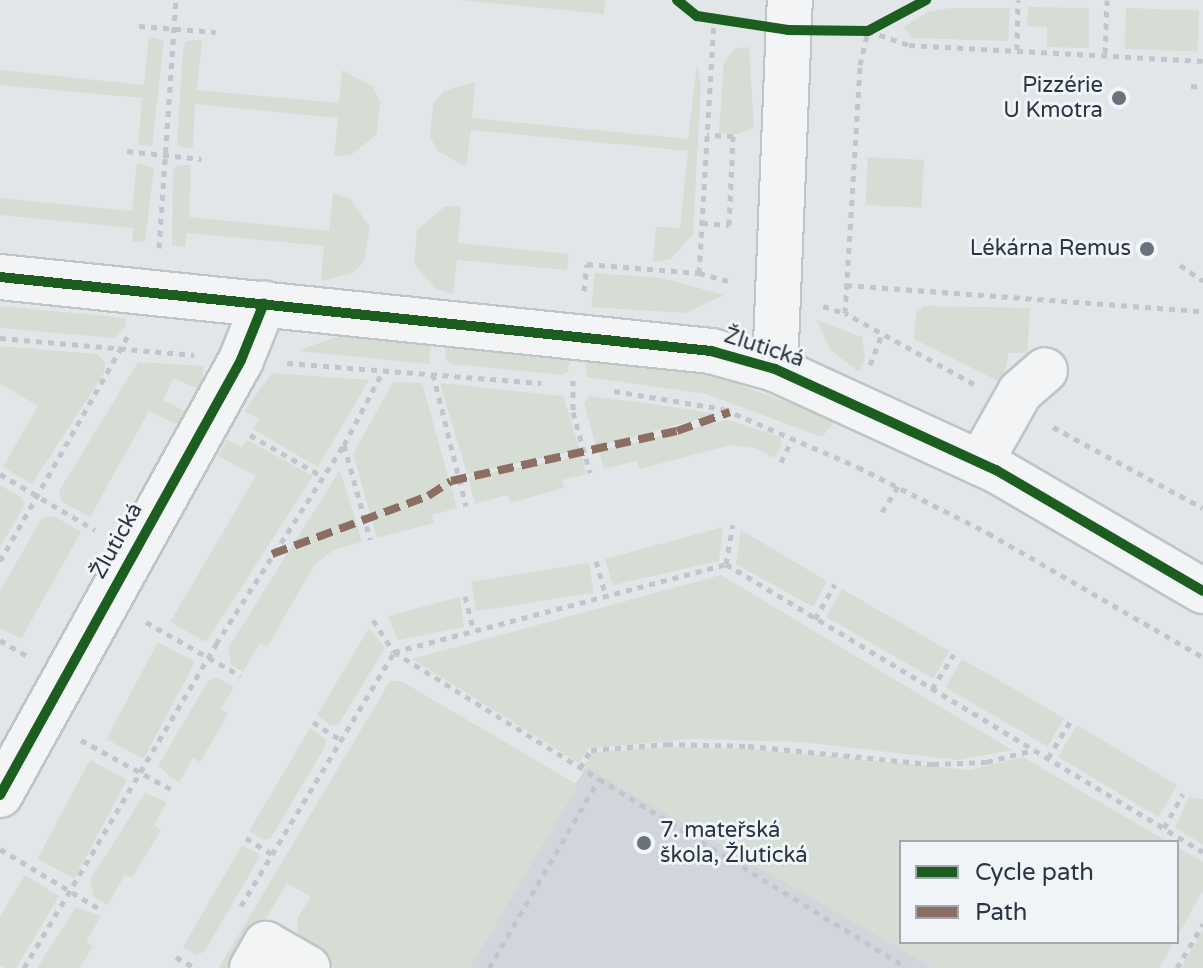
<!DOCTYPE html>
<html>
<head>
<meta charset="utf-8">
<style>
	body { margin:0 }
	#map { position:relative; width:1203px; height:968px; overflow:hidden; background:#e3e6e9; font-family:"Varela Round",sans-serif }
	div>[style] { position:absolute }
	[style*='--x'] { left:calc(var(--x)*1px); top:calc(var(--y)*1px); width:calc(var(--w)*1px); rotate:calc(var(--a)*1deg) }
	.built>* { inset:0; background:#d1d6dc }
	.green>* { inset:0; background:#d5ddd4; transform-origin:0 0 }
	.path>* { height:5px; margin-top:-2.5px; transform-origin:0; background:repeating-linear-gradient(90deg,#c2c5c9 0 6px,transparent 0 12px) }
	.roads { filter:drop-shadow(2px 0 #c1c4c7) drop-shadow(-2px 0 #c1c4c7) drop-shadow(0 2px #c1c4c7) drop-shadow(0 -2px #c1c4c7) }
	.minor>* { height:44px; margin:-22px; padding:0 22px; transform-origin:22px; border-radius:22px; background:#f3f4f5 }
	.quiet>* { height:8px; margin-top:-4px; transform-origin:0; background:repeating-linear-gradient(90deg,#8d6e63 0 16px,transparent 0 24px) }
	.cycleway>* { height:10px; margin:-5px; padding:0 5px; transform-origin:5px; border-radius:5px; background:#1b5e20 }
	.dots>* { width:22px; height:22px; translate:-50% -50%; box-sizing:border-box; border:4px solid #f1f5f8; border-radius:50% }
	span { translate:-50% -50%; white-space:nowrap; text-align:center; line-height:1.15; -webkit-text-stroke:6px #f1f5f8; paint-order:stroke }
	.poi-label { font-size:22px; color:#293543 }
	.right { translate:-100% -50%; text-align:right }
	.left { translate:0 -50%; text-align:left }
	.street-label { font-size:22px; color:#293543 }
	.legend { position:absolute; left:899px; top:840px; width:280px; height:104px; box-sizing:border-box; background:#f1f5f8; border:2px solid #a1a8b0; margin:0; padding:10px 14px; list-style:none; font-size:24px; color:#293543 }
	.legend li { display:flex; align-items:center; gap:16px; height:40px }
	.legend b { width:40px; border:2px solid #a1a8b0 }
</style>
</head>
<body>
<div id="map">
	<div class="built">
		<i style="clip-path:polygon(595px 751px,901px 934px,901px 942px,957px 968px,468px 968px)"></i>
	</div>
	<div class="green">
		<i style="clip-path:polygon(461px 0,605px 0,604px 14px)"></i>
		<i style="clip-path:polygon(1028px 7px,1089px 8px,1089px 48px,1047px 47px,1047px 27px,1027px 26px)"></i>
		<i style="clip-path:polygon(951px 8px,1010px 8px,1008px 41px,912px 38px,903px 27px,928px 12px)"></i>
		<i style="left:1126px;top:8px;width:73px;height:41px;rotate:2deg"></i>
		<i style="clip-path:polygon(149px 36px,164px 41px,152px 146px,138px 145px,142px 98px,0 85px,0 70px,144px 85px)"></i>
		<i style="clip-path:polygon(202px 40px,197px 90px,339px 103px,342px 70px,372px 86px,380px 101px,377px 134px,351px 155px,334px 156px,338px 118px,195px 104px,193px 149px,182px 147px,177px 143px,183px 50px,186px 41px)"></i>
		<i style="clip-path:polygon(749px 47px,754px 128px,738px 134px,719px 133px,724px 62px,734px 49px)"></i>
		<i style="clip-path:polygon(697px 64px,701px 85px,693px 234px,671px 259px,653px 262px,656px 227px,680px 228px,688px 151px,471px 130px,466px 167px,438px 151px,430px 137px,433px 104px,444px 91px,475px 82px,472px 118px,688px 139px)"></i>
		<i style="left:868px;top:157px;width:56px;height:48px;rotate:3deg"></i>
		<i style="clip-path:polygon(137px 163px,154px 168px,145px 242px,132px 242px,133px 228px,0 215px,0 198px,132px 211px)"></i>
		<i style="clip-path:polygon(178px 165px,191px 165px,189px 217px,329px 231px,333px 193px,350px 199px,370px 227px,364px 261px,353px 273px,321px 281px,324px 246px,187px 233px,185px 247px,172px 245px,173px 170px)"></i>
		<i style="clip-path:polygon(461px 206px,458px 243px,569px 254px,567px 270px,457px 260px,453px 294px,436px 289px,414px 264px,417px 230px,444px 207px)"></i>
		<i style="clip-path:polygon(595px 273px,662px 278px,724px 295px,686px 313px,591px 307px)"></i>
		<i style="clip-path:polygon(0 306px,126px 318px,126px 326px,114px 338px,0 328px)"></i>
		<i style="clip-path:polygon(924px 306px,1030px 308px,1027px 353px,1009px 353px,1002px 383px,914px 339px,916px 313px)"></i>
		<i style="clip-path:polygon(817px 320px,862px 337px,865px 358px,859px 372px,830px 350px)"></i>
		<i style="clip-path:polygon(341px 335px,431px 344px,429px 364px,298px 351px)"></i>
		<i style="clip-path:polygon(446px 344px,570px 357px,568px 371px,563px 375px,451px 364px,445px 358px)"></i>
		<i style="clip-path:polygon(0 346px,97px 354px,105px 362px,104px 373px,32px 484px,3px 467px,38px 406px,0 383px)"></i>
		<i style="clip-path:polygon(584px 358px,710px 374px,836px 420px,822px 437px,706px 394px,587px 377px)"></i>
		<i style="clip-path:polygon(138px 362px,203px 366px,203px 391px,174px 378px,163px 400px,194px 416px,187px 430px,149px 411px,90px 517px,61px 501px,59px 491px)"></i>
		<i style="clip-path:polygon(272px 373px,369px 380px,318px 467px,253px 429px,259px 419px,244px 411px)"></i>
		<i style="clip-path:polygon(393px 382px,422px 383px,457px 508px,432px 515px,434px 523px,377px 538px,353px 454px)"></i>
		<i style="clip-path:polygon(440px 383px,563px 396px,580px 450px,467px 474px)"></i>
		<i style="clip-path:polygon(589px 396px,653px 404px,717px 414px,596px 447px,584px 403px)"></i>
		<i style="clip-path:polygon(728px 420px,780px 437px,782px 444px,774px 458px,755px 448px,731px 445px,639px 469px,637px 461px,604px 469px,599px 451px)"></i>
		<i style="clip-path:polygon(227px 440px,242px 448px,247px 440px,313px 476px,206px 642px,170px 622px,256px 476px,218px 456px)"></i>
		<i style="clip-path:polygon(582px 456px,586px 474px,562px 480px,564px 488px,510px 503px,507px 495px,475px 504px,468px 477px)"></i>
		<i style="clip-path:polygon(340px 470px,362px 542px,335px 549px,315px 564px,267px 647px,260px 643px,243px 672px,231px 665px,228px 648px)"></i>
		<i style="clip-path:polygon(0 485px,22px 498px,24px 506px,0 547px)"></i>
		<i style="clip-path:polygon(54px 516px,81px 532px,21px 639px,0 628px,0 591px,42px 518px)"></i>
		<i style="clip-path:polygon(723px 527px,719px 561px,613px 585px,605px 559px)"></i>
		<i style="clip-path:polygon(741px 530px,827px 581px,813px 607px,736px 564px)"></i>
		<i style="left:589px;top:563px;width:30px;height:119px;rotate:81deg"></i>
		<i style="clip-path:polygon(721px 575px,1012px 750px,959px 760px,800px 742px,693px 739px,589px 748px,579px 763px,412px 659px)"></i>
		<i style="left:842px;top:589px;width:124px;height:32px;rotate:30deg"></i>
		<i style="clip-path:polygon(460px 597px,464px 627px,398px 640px,388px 616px)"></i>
		<i style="clip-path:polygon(369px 628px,385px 648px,338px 725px,330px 725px,317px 715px)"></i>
		<i style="left:158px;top:642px;width:42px;height:110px;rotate:28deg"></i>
		<i style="left:962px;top:659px;width:118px;height:33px;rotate:30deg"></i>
		<i style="clip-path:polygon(217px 677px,234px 687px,221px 709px,228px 714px,200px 762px,193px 758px,179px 783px,158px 766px,208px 681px)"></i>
		<i style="clip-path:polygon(390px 681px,401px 681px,578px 785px,470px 968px,335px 968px,298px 942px,297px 918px,311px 897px,287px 883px,237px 968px,219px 968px)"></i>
		<i style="left:1077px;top:725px;width:117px;height:37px;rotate:31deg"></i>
		<i style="clip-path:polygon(310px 728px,326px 739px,326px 745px,271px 838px,264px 840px,249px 831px)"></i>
		<i style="clip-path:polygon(666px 747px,750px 749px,970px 770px,1023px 757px,1168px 842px,901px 842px,901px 942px,1174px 942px,1159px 968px,933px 968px,584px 766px,592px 753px)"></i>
		<i style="left:90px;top:760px;width:42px;height:112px;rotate:28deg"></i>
		<i style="clip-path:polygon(145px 793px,167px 802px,154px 825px,161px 830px,132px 878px,125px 875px,107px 905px,94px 897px,90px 880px)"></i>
		<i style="clip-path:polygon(1189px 797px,1203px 799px,1203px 845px,1175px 827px)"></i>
		<i style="clip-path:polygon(242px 845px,259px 854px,258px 860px,204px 952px,196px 955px,183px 947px)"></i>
		<i style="clip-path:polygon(1177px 847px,1203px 862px,1203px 890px,1177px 937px)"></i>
		<i style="clip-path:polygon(25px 875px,59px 896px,16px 968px,5px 968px,0 965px,0 917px)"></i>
		<i style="clip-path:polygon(76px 907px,101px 916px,86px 942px,93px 946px,80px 968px,37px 968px)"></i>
		<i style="clip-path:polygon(1203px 930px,1203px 968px,1181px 968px)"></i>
	</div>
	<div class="path">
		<i style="--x:139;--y:26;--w:77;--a:4.5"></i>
		<i style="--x:1017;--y:50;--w:50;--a:-88.9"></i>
		<i style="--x:1105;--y:53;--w:53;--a:-87.8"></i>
		<i style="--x:1191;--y:86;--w:12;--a:5"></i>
		<i style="--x:127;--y:151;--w:75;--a:6.1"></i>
		<i style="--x:702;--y:223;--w:27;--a:4"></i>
		<i style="--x:729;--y:225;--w:89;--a:-87.4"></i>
		<i style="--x:733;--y:136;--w:26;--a:-178"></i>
		<i style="--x:159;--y:248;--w:249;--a:-86.1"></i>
		<i style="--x:1180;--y:265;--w:28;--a:35"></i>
		<i style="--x:699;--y:273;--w:254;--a:-86.6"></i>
		<i style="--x:846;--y:285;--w:358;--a:4.2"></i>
		<i style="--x:584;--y:291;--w:27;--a:-84"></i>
		<i style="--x:587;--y:264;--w:112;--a:4.6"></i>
		<i style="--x:699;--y:273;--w:35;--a:15"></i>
		<i style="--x:823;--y:306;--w:22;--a:18"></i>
		<i style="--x:0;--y:338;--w:195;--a:5"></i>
		<i style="--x:287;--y:363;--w:255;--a:4.5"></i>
		<i style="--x:870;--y:365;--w:33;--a:-69"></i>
		<i style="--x:433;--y:374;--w:136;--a:76"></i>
		<i style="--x:573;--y:380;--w:32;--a:90"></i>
		<i style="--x:573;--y:412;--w:63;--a:74.4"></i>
		<i style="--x:974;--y:384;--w:147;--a:-151.2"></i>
		<i style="--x:845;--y:313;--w:248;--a:-86.5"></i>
		<i style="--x:860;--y:65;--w:35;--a:-77"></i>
		<i style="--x:868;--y:31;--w:43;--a:18.9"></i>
		<i style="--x:909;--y:45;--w:294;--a:3.1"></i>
		<i style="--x:614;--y:391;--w:111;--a:9.3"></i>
		<i style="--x:724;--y:409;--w:146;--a:23.4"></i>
		<i style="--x:858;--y:467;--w:146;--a:26.9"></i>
		<i style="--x:988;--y:533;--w:248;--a:30"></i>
		<i style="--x:1053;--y:427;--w:170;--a:28.4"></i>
		<i style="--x:250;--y:435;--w:83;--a:29.7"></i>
		<i style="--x:344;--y:445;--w:98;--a:74.5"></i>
		<i style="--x:781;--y:462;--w:25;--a:-64"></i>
		<i style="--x:0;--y:474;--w:110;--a:30.5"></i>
		<i style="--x:882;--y:512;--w:31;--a:-58"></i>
		<i style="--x:0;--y:561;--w:259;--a:-60.4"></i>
		<i style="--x:596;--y:561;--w:36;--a:74"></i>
		<i style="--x:726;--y:564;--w:40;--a:-80"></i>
		<i style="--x:465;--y:596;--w:36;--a:76"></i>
		<i style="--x:815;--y:619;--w:40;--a:-60.3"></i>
		<i style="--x:373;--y:620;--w:38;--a:57"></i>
		<i style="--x:394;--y:652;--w:241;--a:31.8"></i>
		<i style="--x:146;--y:622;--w:109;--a:29.6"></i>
		<i style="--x:0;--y:640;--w:31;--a:31"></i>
		<i style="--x:932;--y:689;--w:41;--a:-57.8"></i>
		<i style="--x:313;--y:722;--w:33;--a:33"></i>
		<i style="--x:81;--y:740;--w:106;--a:28.7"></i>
		<i style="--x:1048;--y:758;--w:42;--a:-58.6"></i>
		<i style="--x:580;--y:768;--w:21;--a:-59"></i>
		<i style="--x:591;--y:750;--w:76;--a:-4.5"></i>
		<i style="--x:667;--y:744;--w:81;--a:1.4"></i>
		<i style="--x:748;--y:746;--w:186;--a:5.6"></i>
		<i style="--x:933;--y:764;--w:54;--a:-2.1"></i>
		<i style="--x:987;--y:762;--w:48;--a:-14.6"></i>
		<i style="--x:1164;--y:828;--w:39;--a:-61"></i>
		<i style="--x:246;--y:838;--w:31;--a:32"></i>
		<i style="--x:0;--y:849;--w:120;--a:31"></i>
		<i style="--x:241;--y:906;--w:297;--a:-58.9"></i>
		<i style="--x:394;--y:652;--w:343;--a:-14.8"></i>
		<i style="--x:726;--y:564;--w:557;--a:31.12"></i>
		<i style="--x:176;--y:957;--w:22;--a:30"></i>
		<i style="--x:24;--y:968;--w:377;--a:-59.3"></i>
		<i style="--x:216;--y:644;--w:237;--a:-57.3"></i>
		<i style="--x:344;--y:445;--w:84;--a:-62.2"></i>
		<i style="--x:489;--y:968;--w:219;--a:-59.8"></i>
		<i style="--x:599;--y:779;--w:361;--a:31.5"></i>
		<i style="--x:1177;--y:968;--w:51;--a:-59.4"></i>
	</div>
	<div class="roads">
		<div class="minor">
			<i style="--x:0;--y:277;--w:715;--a:5.94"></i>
			<i style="--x:711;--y:351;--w:66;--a:15.7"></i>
			<i style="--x:775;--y:369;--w:243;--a:24.6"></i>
			<i style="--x:996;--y:470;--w:240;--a:30.3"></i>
			<i style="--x:775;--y:369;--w:369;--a:-87.7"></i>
			<i style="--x:980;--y:463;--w:81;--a:-60.6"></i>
			<i style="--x:1020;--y:392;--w:33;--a:-41"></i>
			<i style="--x:0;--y:795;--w:497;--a:-61"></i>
			<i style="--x:241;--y:360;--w:61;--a:-68"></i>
			<i style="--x:252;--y:968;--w:28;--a:-60"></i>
			<i style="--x:266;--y:944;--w:48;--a:29.7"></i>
		</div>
	</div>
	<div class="quiet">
		<i style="--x:272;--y:554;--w:166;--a:-20.4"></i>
		<i style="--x:428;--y:496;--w:27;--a:-33"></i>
		<i style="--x:451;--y:481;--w:231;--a:-12.5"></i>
		<i style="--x:677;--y:431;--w:56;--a:-19.7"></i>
	</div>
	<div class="cycleway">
		<i style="--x:677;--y:0;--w:26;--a:39"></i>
		<i style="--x:697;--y:16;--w:92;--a:8.7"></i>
		<i style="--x:788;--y:30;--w:80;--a:0.7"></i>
		<i style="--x:868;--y:31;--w:66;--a:-28.1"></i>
		<i style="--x:0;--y:277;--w:715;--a:5.94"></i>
		<i style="--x:711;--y:351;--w:66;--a:15.7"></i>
		<i style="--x:775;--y:369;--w:243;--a:24.6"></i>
		<i style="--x:996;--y:470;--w:240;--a:30.3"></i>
		<i style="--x:0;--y:795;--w:497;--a:-61"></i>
		<i style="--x:241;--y:360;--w:61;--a:-68"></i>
	</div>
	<div class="dots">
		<i style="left:1119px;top:98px;background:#6a737d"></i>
		<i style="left:1147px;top:249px;background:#6a737d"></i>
		<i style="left:644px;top:843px;background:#6a737d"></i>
	</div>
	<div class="poi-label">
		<span class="right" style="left:1103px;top:98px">Pizzérie<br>U Kmotra</span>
		<span class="right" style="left:1131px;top:249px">Lékárna Remus</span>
		<span class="left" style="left:660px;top:843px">7. mateřská<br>škola, Žlutická</span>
	</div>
	<div class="street-label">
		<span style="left:764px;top:348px;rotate:18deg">Žlutická</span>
		<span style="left:117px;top:541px;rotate:-61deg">Žlutická</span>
	</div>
	<ul class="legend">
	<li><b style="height:10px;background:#1b5e20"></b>Cycle path</li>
	<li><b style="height:10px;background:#8d6e63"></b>Path</li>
	</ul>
</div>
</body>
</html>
